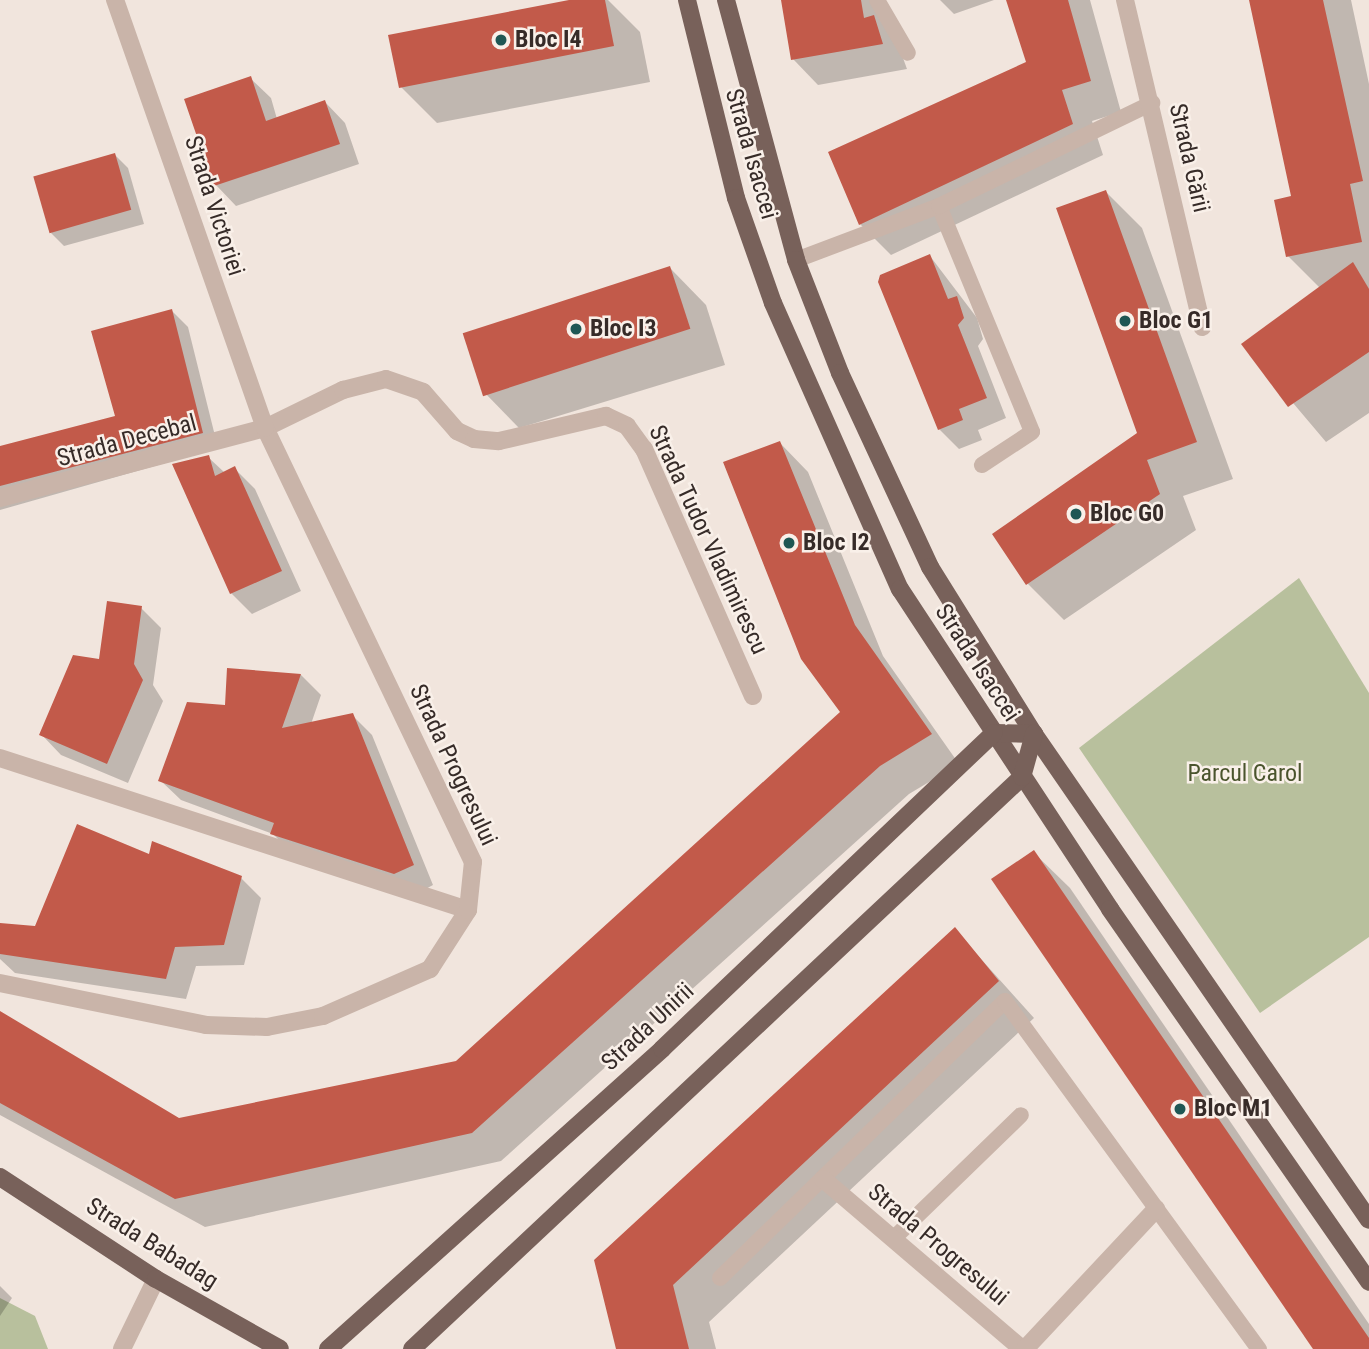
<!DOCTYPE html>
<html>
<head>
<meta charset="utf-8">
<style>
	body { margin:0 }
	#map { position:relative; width:1369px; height:1349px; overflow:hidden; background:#f1e5dd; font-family:"Roboto Condensed",sans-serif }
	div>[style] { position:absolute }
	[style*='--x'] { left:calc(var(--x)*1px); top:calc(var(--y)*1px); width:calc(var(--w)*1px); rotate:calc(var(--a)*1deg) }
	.green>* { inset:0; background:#b8c09d }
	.shadow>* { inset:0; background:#0003 }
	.building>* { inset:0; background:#c25a4a; transform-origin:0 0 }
	.service>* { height:16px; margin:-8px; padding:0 8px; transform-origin:8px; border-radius:8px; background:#c9b4a9 }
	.pedestrian>* { height:18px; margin:-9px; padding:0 9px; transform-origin:9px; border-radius:9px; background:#c9b4a9 }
	.minor>* { height:18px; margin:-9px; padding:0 9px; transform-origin:9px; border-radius:9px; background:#c9b4a9 }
	.primary>* { height:18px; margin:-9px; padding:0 9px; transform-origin:9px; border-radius:9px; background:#78615a }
	.dots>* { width:19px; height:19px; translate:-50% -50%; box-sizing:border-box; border:4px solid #f9f0e9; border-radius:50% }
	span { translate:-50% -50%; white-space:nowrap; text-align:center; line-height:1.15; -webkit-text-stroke:5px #f9f0e9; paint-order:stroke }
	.poi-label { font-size:24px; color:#362b28; font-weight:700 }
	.left { translate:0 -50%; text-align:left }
	.street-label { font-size:24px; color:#362b28 }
	.park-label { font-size:24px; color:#4a542d }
</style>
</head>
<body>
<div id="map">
	<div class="green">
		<i style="clip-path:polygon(1299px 578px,1369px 693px,1369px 937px,1260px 1013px,1079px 748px)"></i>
		<i style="clip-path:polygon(0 1298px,35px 1316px,48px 1349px,0 1349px)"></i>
	</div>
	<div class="shadow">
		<i style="clip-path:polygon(578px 0,608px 0,640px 32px,650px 82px,437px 123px,401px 87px)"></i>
		<i style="clip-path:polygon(783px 0,882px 0,907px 69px,818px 85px,793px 59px)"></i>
		<i style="clip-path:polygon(940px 0,994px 0,954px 14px)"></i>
		<i style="clip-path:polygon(1008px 0,1090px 0,1121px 112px,1092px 121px,1103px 155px,891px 255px,860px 224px,1028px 63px)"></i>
		<i style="clip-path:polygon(1250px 0,1351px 0,1369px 84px,1369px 413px,1326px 442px,1244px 345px,1320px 288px,1288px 256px,1293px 197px)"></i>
		<i style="clip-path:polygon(250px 78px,271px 98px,277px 119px,325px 102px,345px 123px,359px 164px,236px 206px,216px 185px,187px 100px)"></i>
		<i style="clip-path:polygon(115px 155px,128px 168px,144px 224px,64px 246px,51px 233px)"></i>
		<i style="clip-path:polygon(1106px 192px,1142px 228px,1233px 479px,1183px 496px,1196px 530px,1064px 620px,1028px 584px,994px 534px,1139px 434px)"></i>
		<i style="clip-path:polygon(930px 256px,977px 318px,983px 339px,978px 346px,1006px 418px,978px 430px,982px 440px,959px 449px,939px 429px)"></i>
		<i style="clip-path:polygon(670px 268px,706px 305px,725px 365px,519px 428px,483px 391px)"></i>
		<i style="clip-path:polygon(172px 311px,188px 327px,218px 448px,0 510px,0 448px,117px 418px)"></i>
		<i style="clip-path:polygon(780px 443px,808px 472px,883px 656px,959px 764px,909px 794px,501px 1161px,205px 1227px,0 1115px,0 1013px,179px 1120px,457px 1063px,843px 712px)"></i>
		<i style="clip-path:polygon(208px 457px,225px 473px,235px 469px,255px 489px,301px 591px,252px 614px,231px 593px)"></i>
		<i style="clip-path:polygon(141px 608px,161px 628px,153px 685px,163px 701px,128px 783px,61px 755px,41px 734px)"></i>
		<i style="clip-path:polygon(229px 670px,301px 675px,321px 695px,311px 724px,352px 715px,372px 735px,433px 885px,416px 894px,293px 854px,273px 834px,181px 800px,160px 780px,226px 707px)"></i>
		<i style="clip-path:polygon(1033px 852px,1070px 888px,1369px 1324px,1369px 1349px,1315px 1349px)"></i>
		<i style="clip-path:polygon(150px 857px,241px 878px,261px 898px,244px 965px,196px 966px,186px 999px,15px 973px,0 959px,0 925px,36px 928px)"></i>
		<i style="clip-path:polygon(955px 930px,1034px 1018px,709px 1322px,716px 1349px,617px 1349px)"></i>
		<i style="clip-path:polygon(0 1286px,12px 1298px,0 1316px)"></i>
	</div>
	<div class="building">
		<i style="clip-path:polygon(569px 0,605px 0,614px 46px,399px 88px,388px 35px)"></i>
		<i style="clip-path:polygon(781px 0,861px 0,864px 18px,874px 15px,883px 44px,791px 60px)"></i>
		<i style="clip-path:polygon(1006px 0,1068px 0,1091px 81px,1062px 90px,1073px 124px,859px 225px,828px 152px,1026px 62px)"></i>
		<i style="clip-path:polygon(1249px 0,1323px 0,1363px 181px,1350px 184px,1362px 242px,1286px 257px,1274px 200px,1291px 196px)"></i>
		<i style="clip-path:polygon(251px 76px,266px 121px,325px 100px,340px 144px,214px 186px,184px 99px)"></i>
		<i style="left:115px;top:153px;width:59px;height:85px;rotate:74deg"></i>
		<i style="clip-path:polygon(1106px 190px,1197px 442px,1147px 460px,1160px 494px,1026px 585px,992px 534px,1137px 433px,1056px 208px)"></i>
		<i style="clip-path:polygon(930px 254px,948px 299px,957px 296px,964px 318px,958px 325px,987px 398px,959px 409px,963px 420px,938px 430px,878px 282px,880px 275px)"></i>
		<i style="clip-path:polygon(1353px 262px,1369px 289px,1369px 352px,1288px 407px,1241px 344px)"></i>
		<i style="left:670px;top:266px;width:66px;height:218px;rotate:72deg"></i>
		<i style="clip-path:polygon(172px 309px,203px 433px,0 486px,0 446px,115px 416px,91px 331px)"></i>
		<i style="clip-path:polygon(780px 441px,855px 625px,932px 734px,880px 766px,472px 1133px,175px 1199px,0 1103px,0 1011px,179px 1118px,456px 1061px,840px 712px,801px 659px,723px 462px)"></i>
		<i style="clip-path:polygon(209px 455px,215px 476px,235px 466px,282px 571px,230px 594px,172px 464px)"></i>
		<i style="clip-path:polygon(107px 601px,142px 606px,134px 664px,143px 680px,107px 764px,39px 735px,73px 655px,99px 659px)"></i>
		<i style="clip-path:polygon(227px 668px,301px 674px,282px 728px,353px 713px,414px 865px,394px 874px,270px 834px,274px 823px,158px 781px,187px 702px,225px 705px)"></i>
		<i style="clip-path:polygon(77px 824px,149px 854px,152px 841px,242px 876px,224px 945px,175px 947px,166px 979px,0 954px,0 923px,35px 926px)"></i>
		<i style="clip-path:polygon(1034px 850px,1369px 1338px,1369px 1349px,1313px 1349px,991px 879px)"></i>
		<i style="clip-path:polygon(955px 927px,999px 981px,673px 1285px,689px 1349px,616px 1349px,594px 1260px)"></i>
	</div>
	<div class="service">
		<i style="--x:877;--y:0;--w:61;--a:59.7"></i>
		<i style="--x:939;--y:206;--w:244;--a:67.6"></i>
		<i style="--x:1032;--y:432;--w:60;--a:146.6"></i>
		<i style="--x:796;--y:260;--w:153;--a:-20.7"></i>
		<i style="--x:939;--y:206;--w:237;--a:-25.8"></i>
		<i style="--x:893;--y:1239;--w:178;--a:-44.1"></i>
		<i style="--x:720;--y:1278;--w:397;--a:-44.2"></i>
		<i style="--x:1005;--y:1001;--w:431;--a:53.9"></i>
	</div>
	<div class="pedestrian">
		<i style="--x:122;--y:1349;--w:78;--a:-64.1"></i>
	</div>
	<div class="minor">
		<i style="--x:1125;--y:0;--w:336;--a:76.7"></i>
		<i style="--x:0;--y:498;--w:274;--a:-14.8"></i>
		<i style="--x:265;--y:428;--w:87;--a:-26"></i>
		<i style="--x:343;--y:390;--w:44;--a:-14.3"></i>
		<i style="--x:386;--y:379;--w:39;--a:19"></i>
		<i style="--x:423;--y:392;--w:52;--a:48.9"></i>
		<i style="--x:457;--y:431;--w:19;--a:25"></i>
		<i style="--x:474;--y:439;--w:25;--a:5"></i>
		<i style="--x:499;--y:441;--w:110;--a:-13.2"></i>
		<i style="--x:606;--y:416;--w:23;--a:25"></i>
		<i style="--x:627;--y:426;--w:29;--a:54"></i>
		<i style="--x:644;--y:449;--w:270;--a:66.2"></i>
		<i style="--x:0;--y:758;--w:492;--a:18"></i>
		<i style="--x:0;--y:983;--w:210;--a:11.5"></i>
		<i style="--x:206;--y:1025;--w:61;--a:1.9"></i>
		<i style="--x:267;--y:1027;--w:57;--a:-11.1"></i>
		<i style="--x:323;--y:1016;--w:117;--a:-23.7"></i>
		<i style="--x:430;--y:969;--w:70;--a:-57.2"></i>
		<i style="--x:468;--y:910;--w:48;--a:-84.1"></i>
		<i style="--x:473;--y:862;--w:481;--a:-115.6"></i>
		<i style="--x:265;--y:428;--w:454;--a:-109.3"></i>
		<i style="--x:823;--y:1179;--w:262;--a:40.5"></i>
		<i style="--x:1025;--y:1349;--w:192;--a:-46.9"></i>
	</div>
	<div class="primary">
		<i style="--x:687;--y:0;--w:204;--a:76.1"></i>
		<i style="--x:736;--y:198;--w:111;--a:70.6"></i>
		<i style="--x:773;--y:303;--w:313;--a:66.1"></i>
		<i style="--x:900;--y:589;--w:383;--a:56.7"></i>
		<i style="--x:1110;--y:909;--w:454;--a:55.2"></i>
		<i style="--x:726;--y:0;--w:269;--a:74.9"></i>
		<i style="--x:796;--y:260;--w:121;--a:68.7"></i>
		<i style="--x:840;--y:373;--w:214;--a:65.1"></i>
		<i style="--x:930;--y:567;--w:197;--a:58.1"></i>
		<i style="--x:1034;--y:734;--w:590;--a:55.42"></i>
		<i style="--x:994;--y:733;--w:40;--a:1.4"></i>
		<i style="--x:0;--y:1177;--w:186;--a:33.2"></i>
		<i style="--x:156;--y:1279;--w:142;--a:29.4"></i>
		<i style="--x:328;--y:1349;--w:449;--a:-41.9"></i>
		<i style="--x:662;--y:1049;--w:458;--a:-43.6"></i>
		<i style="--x:412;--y:1349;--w:836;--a:-43.16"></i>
		<i style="--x:1022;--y:777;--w:45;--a:-74.4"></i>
	</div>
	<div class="dots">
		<i style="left:501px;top:40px;background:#1f5754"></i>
		<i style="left:1125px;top:321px;background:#1f5754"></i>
		<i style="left:576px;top:329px;background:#1f5754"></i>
		<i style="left:1076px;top:514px;background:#1f5754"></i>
		<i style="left:789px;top:543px;background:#1f5754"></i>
		<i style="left:1180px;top:1109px;background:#1f5754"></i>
	</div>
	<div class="poi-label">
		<span class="left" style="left:515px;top:40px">Bloc I4</span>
		<span class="left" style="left:1139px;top:321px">Bloc G1</span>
		<span class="left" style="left:590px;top:329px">Bloc I3</span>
		<span class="left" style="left:1090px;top:514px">Bloc G0</span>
		<span class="left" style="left:803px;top:543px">Bloc I2</span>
		<span class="left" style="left:1194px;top:1109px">Bloc M1</span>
	</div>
	<div class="street-label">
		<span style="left:751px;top:154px;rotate:74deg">Strada Isaccei</span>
		<span style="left:1189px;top:158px;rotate:77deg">Strada Gării</span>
		<span style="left:214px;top:206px;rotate:72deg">Strada Victoriei</span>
		<span style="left:127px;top:441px;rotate:-15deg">Strada Decebal</span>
		<span style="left:708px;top:540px;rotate:65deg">Strada Tudor Vladimirescu</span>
		<span style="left:977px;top:663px;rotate:57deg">Strada Isaccei</span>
		<span style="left:453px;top:765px;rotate:65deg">Strada Progresului</span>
		<span style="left:648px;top:1027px;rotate:-43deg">Strada Unirii</span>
		<span style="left:152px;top:1244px;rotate:32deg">Strada Babadag</span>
		<span style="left:938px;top:1245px;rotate:40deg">Strada Progresului</span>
	</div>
	<div class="park-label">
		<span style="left:1245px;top:774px">Parcul Carol</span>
	</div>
</div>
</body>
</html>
